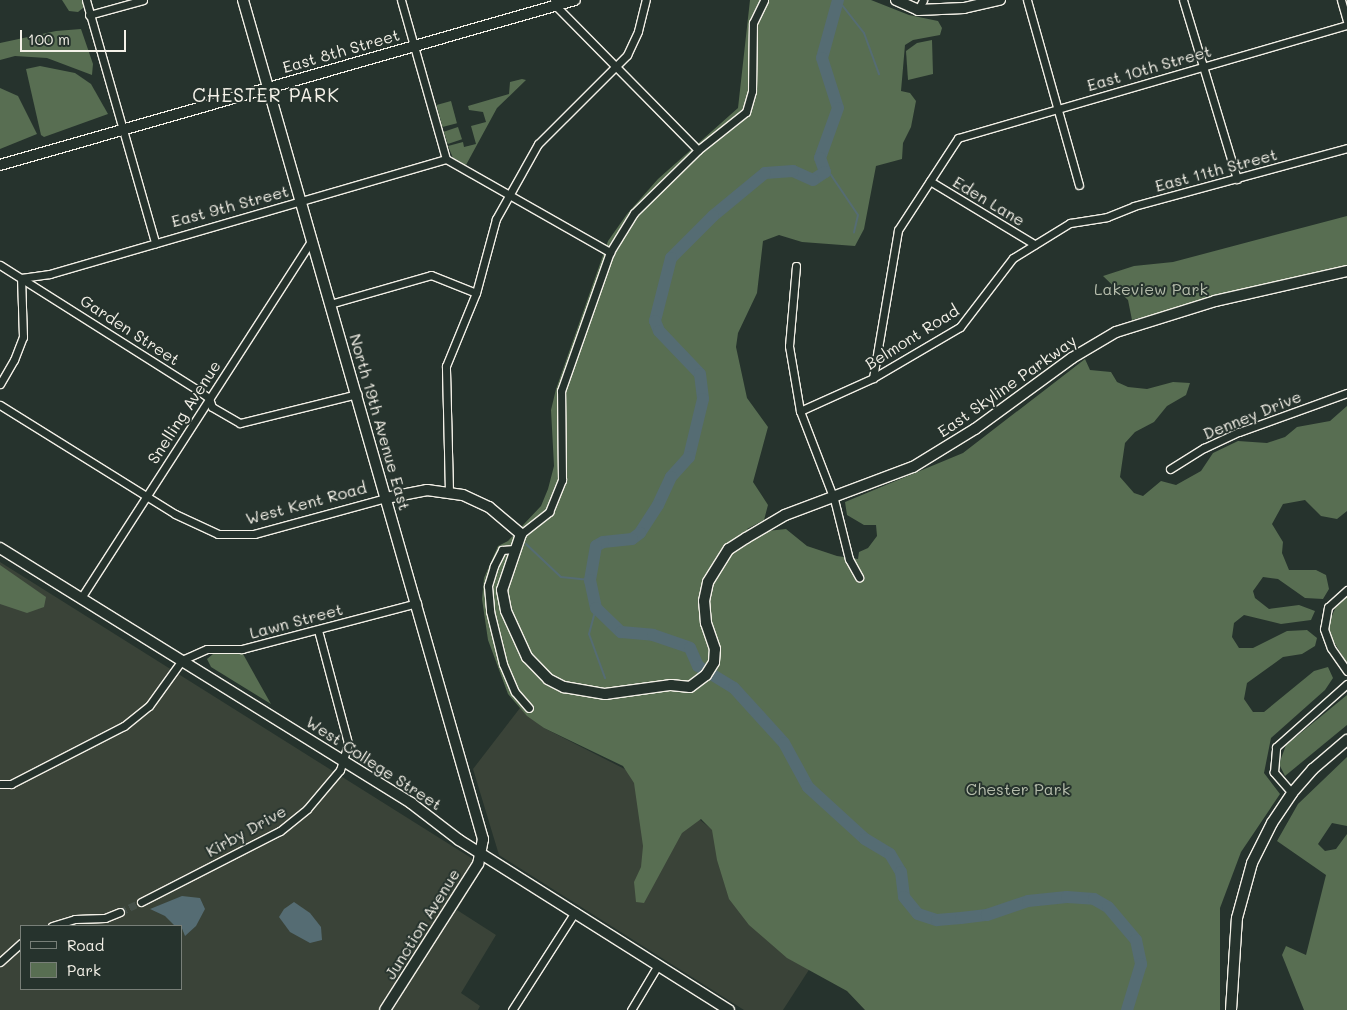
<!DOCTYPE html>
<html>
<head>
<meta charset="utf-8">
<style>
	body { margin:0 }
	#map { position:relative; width:1347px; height:1010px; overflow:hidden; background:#26332d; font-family:Mali,sans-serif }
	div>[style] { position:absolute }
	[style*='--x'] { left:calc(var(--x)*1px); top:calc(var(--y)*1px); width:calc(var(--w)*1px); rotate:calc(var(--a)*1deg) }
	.built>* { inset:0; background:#3a4338 }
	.green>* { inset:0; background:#586e52; transform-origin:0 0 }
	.water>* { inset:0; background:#556c73 }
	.stream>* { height:2px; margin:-1px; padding:0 1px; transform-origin:1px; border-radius:1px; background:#556c73 }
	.river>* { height:12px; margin:-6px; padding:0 6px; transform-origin:6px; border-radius:6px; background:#556c73 }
	.street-tunnel>* { height:7px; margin-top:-3.5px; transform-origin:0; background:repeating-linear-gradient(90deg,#455049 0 7px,transparent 0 10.5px) }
	.roads { filter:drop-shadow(1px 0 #f4f1e8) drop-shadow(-1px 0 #f4f1e8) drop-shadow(0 1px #f4f1e8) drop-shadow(0 -1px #f4f1e8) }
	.street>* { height:7px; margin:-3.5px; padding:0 3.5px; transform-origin:3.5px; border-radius:3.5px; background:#26332d }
	.secondary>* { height:10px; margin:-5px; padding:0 5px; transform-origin:5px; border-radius:5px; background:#26332d }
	span { translate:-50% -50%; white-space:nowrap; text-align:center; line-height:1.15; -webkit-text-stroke:4px #26332d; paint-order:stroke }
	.street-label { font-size:16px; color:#f4f1e8 }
	.park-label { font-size:16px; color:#b6bdac }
	.quarter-label { font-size:19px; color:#f4f1e8; letter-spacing:1px }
	.legend { position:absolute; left:20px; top:925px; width:162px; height:65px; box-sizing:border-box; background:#26332d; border:1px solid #787f78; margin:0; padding:6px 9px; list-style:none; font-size:15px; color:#f4f1e8 }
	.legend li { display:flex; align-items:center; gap:10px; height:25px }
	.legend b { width:25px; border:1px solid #787f78 }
	.scale { position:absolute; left:20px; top:30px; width:106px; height:22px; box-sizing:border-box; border:2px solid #f4f1e8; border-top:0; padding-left:6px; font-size:15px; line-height:18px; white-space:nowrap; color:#f4f1e8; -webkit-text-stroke:4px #26332d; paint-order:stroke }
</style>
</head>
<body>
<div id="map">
	<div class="built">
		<i style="clip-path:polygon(evenodd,0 562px,484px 866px,457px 910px,496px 935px,461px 993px,480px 1006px,478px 1010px,0 1010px,0 562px,21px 926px,181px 926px,181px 989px,21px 989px,21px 926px)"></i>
		<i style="clip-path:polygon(520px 708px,544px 728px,658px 786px,715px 832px,805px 957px,814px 962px,783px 1010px,744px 1010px,499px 855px,473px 769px)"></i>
	</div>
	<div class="green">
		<i style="clip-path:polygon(62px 0,83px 0,83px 8px,78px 12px,69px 11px)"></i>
		<i style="clip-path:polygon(750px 0,871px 0,909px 15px,938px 21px,942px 28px,940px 35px,913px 40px,905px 45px,901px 91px,910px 93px,916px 101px,911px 127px,903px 143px,902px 159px,876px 166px,864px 229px,855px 246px,802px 242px,779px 235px,763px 241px,757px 293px,738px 333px,736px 347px,747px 398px,768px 427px,753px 482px,768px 505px,764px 520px,747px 529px,757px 537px,767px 531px,786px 529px,807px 546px,837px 556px,858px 559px,859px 552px,868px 548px,877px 536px,876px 525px,864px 525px,847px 515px,845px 502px,963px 453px,1085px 359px,1090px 370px,1111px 372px,1117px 382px,1128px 387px,1147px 389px,1173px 382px,1190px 383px,1186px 395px,1167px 406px,1154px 422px,1135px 432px,1125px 443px,1120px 477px,1134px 493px,1143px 496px,1161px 481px,1176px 485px,1201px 471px,1213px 453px,1238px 441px,1267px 443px,1285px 437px,1297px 427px,1330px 421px,1347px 406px,1347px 511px,1337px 519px,1321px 516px,1305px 500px,1283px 504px,1272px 524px,1283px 542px,1282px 553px,1289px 570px,1316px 570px,1326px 575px,1329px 589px,1323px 599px,1305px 598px,1278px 579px,1263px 577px,1253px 591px,1255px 598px,1269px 609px,1299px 605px,1315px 611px,1311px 620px,1281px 624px,1244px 615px,1234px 623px,1232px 637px,1239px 648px,1253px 648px,1287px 631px,1307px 630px,1317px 638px,1315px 646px,1302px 654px,1283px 657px,1247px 683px,1244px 699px,1253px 712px,1264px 712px,1314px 671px,1328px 667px,1333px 678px,1325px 690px,1271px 738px,1264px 773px,1280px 794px,1241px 852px,1220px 908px,1220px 1010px,865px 1010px,847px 991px,787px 958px,749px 925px,729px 899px,717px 860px,712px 830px,701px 819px,682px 833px,644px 903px,636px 902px,634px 882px,641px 867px,643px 846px,634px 783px,623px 766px,544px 728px,527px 716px,508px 694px,488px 640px,482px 599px,484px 578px,498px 546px,508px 541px,541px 506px,548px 489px,554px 466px,551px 410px,556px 389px,608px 241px,627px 214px,658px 179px,738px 108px)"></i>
		<i style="clip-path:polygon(81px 29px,93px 64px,92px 75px,47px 58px,15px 56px,0 60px,0 43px,56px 31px)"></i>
		<i style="clip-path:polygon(932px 40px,933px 74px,908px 80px,906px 51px,917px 43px)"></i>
		<i style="clip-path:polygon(40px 66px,75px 73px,91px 84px,108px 114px,44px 137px,41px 135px,26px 69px)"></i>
		<i style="clip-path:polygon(522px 79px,526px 80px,497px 108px,466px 165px,453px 158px,448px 146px,463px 142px,464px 147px,476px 144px,471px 126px,486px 122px,483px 112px,469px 110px,468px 106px,509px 94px,510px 82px)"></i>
		<i style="clip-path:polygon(0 88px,18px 96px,37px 134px,0 149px)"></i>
		<i style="left:451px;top:101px;width:23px;height:15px;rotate:75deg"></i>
		<i style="left:458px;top:127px;width:13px;height:15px;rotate:72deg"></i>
		<i style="clip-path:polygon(1347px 216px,1347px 265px,1132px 320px,1128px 300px,1103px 276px,1134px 266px,1173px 262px)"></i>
		<i style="clip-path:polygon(0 565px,46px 597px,44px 607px,27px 613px,0 604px)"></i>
		<i style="clip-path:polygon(1347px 597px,1347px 664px,1330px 635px,1329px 623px,1337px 604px)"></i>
		<i style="clip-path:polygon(213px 654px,243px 654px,271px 704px,211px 667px,207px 659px)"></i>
		<i style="clip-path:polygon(1347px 695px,1347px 725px,1285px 776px,1279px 764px,1286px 745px)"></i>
		<i style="clip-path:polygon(1347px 757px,1347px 826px,1332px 823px,1318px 844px,1325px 851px,1336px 849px,1347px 834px,1347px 1010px,1304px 1010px,1282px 955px,1286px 946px,1306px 955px,1326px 875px,1277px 841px,1298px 804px)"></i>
	</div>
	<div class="water">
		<i style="clip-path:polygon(182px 896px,200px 898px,205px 909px,196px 926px,185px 936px,181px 926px,175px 926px,165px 916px,150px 909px)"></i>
		<i style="clip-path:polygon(294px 902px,310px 913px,321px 927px,322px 940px,310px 943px,290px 932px,279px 917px,284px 909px)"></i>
	</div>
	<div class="stream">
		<i style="--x:838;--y:0;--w:42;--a:51.8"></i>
		<i style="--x:864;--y:33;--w:44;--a:69.9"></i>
		<i style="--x:825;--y:172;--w:7;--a:27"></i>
		<i style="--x:831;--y:175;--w:48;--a:56"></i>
		<i style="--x:858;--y:215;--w:18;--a:103"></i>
		<i style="--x:526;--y:544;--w:48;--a:43.3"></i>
		<i style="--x:561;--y:577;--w:29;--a:6"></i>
		<i style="--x:596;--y:608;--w:27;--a:105"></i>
		<i style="--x:589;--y:634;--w:47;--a:70"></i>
	</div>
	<div class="river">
		<i style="--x:838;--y:0;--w:60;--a:105.4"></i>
		<i style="--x:822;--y:58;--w:52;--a:72.3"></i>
		<i style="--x:838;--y:108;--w:53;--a:109.8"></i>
		<i style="--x:820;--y:158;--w:15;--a:70"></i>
		<i style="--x:825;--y:172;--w:14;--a:146"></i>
		<i style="--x:813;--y:180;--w:22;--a:-156"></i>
		<i style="--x:793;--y:171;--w:28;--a:176"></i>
		<i style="--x:765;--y:173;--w:67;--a:140.4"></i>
		<i style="--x:713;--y:216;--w:59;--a:135"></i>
		<i style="--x:671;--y:258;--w:65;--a:104.3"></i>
		<i style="--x:655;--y:321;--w:11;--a:68"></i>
		<i style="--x:659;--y:331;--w:59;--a:46.4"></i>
		<i style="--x:700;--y:374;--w:25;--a:83"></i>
		<i style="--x:703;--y:399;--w:60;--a:103.6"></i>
		<i style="--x:689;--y:457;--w:27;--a:132"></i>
		<i style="--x:671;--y:477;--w:31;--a:115"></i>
		<i style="--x:658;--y:505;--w:33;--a:123"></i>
		<i style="--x:640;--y:533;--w:10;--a:143"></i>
		<i style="--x:632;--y:539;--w:29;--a:174"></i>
		<i style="--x:603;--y:542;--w:8;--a:150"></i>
		<i style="--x:596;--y:546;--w:35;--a:100"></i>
		<i style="--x:590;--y:580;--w:29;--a:78"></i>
		<i style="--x:596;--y:608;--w:35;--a:44"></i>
		<i style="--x:621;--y:632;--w:32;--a:5"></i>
		<i style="--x:653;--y:635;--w:39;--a:19"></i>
		<i style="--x:690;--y:648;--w:20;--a:66"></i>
		<i style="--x:698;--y:666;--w:42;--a:31.4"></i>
		<i style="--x:734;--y:688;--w:74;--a:47.7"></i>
		<i style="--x:784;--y:743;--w:50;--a:61.4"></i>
		<i style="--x:808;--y:787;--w:77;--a:42.4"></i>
		<i style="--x:865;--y:839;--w:29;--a:31"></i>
		<i style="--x:890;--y:854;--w:21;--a:59"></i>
		<i style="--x:901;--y:872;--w:25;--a:83"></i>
		<i style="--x:904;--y:897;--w:22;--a:51"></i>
		<i style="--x:918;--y:914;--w:20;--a:18"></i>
		<i style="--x:937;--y:920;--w:24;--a:-5"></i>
		<i style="--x:961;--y:918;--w:26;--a:-7"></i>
		<i style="--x:987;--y:915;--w:43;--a:-18.9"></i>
		<i style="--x:1028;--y:901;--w:39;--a:-6"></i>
		<i style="--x:1067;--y:897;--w:27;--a:4"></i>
		<i style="--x:1094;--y:899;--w:16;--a:30"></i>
		<i style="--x:1108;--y:907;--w:43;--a:49.7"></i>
		<i style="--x:1136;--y:940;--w:25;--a:78"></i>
		<i style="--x:1141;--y:964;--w:48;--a:106.9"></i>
	</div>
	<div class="street-tunnel">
		<i style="--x:120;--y:912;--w:23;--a:-25"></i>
	</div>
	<div class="roads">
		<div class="street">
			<i style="--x:86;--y:0;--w:253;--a:74.1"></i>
			<i style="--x:401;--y:0;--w:165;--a:74.2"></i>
			<i style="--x:446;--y:159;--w:189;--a:29.6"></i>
			<i style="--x:554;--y:0;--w:6;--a:72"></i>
			<i style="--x:556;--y:6;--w:202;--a:45.4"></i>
			<i style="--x:1027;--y:0;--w:192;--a:74.3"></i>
			<i style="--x:1183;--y:0;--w:187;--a:73.2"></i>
			<i style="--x:1341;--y:0;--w:22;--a:74"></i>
			<i style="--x:918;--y:10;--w:11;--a:-63"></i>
			<i style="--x:89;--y:15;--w:56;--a:-15.5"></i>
			<i style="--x:930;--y:181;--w:122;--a:31.2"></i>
			<i style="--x:0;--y:265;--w:232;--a:32.3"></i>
			<i style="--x:196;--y:389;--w:16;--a:35"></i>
			<i style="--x:209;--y:398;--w:9;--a:72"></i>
			<i style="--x:212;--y:407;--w:32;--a:30"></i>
			<i style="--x:240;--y:423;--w:121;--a:-13.9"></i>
			<i style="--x:796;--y:266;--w:80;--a:95"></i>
			<i style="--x:789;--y:346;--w:66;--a:80.4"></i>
			<i style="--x:800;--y:411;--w:94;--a:68.9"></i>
			<i style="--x:834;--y:499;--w:62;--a:76"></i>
			<i style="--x:849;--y:559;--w:21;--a:61"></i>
			<i style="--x:330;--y:304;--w:105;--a:-16"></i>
			<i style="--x:431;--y:275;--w:48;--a:21.8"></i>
			<i style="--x:873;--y:378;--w:150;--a:-80.4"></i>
			<i style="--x:898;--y:230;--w:110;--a:-56.9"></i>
			<i style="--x:958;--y:138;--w:405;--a:-16.2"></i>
			<i style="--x:0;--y:384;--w:28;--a:-60"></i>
			<i style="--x:14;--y:360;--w:25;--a:-69"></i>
			<i style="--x:23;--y:337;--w:59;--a:-91.9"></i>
			<i style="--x:21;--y:278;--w:29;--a:-8"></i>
			<i style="--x:50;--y:274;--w:412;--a:-16.2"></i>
			<i style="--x:0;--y:405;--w:206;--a:31.9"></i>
			<i style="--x:175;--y:514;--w:47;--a:24.9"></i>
			<i style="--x:218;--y:534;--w:36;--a:0"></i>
			<i style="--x:254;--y:534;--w:137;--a:-15.3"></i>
			<i style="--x:800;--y:411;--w:80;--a:-24.3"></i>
			<i style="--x:873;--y:378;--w:101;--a:-30.4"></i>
			<i style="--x:960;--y:327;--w:87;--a:-52.5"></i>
			<i style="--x:1013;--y:258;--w:67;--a:-31.6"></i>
			<i style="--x:1070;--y:223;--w:37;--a:-9"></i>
			<i style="--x:1107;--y:217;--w:29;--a:-22"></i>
			<i style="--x:1134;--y:206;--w:221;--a:-15.2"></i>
			<i style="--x:1170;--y:469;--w:40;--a:-32"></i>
			<i style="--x:1204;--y:448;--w:38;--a:-25"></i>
			<i style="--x:1239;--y:432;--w:115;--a:-19.9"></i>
			<i style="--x:449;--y:492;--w:126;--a:-91.4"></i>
			<i style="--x:446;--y:366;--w:79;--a:-67.7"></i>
			<i style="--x:476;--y:293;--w:77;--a:-74.9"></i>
			<i style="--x:496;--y:219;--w:86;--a:-60.8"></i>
			<i style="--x:538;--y:144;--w:126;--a:-45"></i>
			<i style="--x:627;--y:55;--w:26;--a:-65"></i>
			<i style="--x:638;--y:31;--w:32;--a:-76"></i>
			<i style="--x:521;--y:534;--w:36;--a:-38"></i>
			<i style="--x:549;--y:512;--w:35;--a:-68"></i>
			<i style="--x:562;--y:480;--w:89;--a:-90.6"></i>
			<i style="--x:561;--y:391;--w:147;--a:-70.6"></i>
			<i style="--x:610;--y:252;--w:46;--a:-58.4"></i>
			<i style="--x:634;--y:213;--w:90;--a:-44.5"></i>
			<i style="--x:698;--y:150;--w:61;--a:-38.4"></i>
			<i style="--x:746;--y:112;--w:22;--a:-74"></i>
			<i style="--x:752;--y:91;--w:68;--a:-89.2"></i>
			<i style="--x:753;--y:23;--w:25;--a:-64"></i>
			<i style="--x:514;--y:549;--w:12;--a:175"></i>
			<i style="--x:502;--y:550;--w:18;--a:117"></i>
			<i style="--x:494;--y:566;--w:21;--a:107"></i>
			<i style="--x:488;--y:586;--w:25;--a:85"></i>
			<i style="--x:490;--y:611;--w:55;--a:76.2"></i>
			<i style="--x:503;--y:664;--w:30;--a:67"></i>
			<i style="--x:515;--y:692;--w:21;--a:49"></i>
			<i style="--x:1347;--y:590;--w:25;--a:138"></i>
			<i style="--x:1328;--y:607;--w:22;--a:100"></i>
			<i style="--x:1324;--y:629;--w:20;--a:70"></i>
			<i style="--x:1331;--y:648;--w:28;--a:55"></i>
			<i style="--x:81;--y:598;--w:425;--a:-57.2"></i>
			<i style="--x:0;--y:784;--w:11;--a:0"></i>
			<i style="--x:11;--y:784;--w:127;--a:-27.2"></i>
			<i style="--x:124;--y:726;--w:32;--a:-39"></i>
			<i style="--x:149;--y:706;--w:57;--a:-54.3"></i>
			<i style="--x:182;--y:660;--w:27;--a:-24"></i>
			<i style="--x:207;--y:649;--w:35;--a:0"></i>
			<i style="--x:242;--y:649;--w:181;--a:-14.7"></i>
			<i style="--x:1292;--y:793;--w:28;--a:-131"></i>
			<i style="--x:1274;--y:772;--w:25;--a:-85"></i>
			<i style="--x:1276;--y:747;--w:95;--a:-41.6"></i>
			<i style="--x:141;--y:902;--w:156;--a:-27.1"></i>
			<i style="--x:280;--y:831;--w:35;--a:-39"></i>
			<i style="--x:307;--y:809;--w:51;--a:-49.8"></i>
			<i style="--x:340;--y:770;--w:28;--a:-73"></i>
			<i style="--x:348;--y:743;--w:117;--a:-104.9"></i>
			<i style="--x:52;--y:926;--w:24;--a:-17"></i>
			<i style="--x:75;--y:919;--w:30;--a:-2"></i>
			<i style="--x:105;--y:918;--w:16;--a:-22"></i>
			<i style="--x:0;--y:962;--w:28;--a:-42"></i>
			<i style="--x:512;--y:1010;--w:117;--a:-57.3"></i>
			<i style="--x:631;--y:1010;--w:52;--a:-59"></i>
		</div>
		<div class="secondary">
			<i style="--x:243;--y:0;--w:873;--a:74.04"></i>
			<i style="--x:483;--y:839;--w:25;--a:101"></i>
			<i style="--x:478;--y:864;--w:173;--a:122.5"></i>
			<i style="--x:896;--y:0;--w:24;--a:24"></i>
			<i style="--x:918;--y:10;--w:46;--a:-2.5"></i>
			<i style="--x:964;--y:8;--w:37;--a:-13"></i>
			<i style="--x:0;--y:165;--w:598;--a:-16.01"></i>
			<i style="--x:386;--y:498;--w:42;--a:-11"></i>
			<i style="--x:427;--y:490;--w:36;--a:8"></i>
			<i style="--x:463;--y:495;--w:29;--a:25"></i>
			<i style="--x:489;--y:507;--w:42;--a:40.2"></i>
			<i style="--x:521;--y:534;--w:59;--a:108.7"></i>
			<i style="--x:502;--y:590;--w:21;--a:79"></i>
			<i style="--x:506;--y:611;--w:51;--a:65.5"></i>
			<i style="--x:527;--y:657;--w:30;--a:46"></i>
			<i style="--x:548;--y:679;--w:18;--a:27"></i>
			<i style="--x:564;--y:687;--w:42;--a:9.7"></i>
			<i style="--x:605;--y:694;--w:67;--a:-7.8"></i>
			<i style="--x:671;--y:685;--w:19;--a:6"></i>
			<i style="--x:690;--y:687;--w:20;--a:-37"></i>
			<i style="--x:706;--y:675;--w:15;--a:-58"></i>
			<i style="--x:714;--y:662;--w:13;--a:-86"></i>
			<i style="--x:715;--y:649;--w:28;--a:-109"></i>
			<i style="--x:706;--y:623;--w:22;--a:-95"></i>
			<i style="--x:704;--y:601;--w:19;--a:-78"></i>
			<i style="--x:708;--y:582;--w:39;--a:-58"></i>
			<i style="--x:729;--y:549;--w:20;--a:-33"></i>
			<i style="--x:746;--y:538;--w:45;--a:-30.5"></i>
			<i style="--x:785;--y:515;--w:137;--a:-20.6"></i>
			<i style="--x:913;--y:467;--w:73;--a:-31.5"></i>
			<i style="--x:975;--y:429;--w:120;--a:-36.2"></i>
			<i style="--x:1072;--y:358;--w:51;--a:-30.6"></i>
			<i style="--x:1116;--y:332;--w:104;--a:-17.4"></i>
			<i style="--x:1215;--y:301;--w:135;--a:-12.8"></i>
			<i style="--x:0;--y:548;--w:484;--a:31.8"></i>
			<i style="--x:411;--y:803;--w:61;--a:37.6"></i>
			<i style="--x:459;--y:840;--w:319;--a:32.2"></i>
			<i style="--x:1231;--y:1010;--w:92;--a:-86.3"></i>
			<i style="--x:1237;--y:918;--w:57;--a:-74.7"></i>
			<i style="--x:1252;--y:863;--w:45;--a:-63.4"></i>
			<i style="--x:1272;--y:823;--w:36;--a:-56"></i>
			<i style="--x:1292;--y:793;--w:32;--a:-49"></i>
			<i style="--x:1313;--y:769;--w:45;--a:-40.5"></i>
		</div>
	</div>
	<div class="street-label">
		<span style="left:341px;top:51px;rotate:-16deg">East 8th Street</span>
		<span style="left:1149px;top:68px;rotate:-16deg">East 10th Street</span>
		<span style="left:1216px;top:170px;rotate:-15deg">East 11th Street</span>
		<span style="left:989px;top:201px;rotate:31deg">Eden Lane</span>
		<span style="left:230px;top:206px;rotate:-15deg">East 9th Street</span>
		<span style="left:130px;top:330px;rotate:33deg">Garden Street</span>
		<span style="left:912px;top:337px;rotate:-32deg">Belmont Road</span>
		<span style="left:1007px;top:386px;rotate:-35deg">East Skyline Parkway</span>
		<span style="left:184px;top:412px;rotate:-57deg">Snelling Avenue</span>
		<span style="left:1252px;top:415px;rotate:-22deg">Denney Drive</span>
		<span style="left:380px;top:422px;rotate:74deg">North 19th Avenue East</span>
		<span style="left:306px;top:503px;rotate:-15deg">West Kent Road</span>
		<span style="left:296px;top:621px;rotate:-15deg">Lawn Street</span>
		<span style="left:374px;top:763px;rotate:33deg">West College Street</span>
		<span style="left:246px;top:831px;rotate:-29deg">Kirby Drive</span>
		<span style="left:422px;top:924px;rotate:-58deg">Junction Avenue</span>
	</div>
	<div class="park-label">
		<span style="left:1151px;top:289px">Lakeview Park</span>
		<span style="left:1018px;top:789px">Chester Park</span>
	</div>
	<div class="quarter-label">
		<span style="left:266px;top:95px">CHESTER PARK</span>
	</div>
	<ul class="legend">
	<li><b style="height:6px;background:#26332d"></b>Road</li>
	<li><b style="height:14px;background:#586e52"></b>Park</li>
	</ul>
	<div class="scale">100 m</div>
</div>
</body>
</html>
